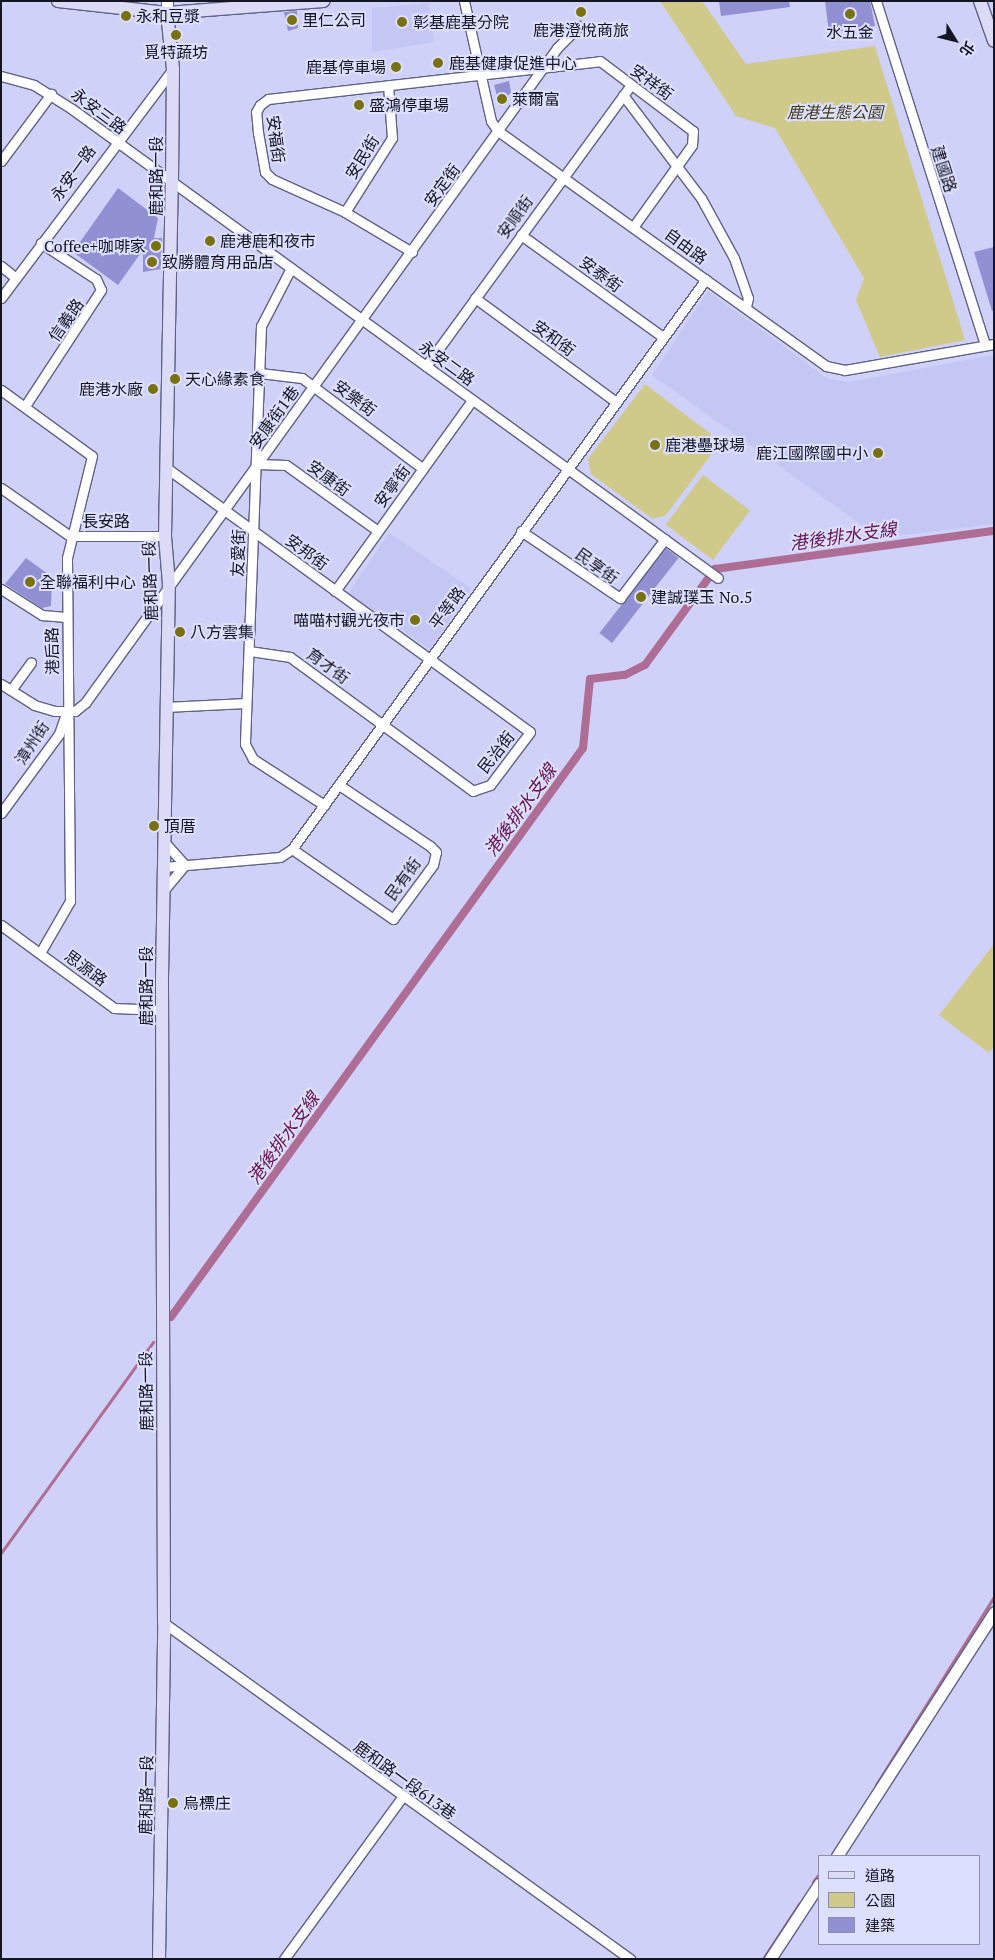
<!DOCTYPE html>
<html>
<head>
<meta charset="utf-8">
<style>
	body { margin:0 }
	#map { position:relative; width:995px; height:1960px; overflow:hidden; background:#cfd1f9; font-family:"PT Serif","Noto Sans TC",serif }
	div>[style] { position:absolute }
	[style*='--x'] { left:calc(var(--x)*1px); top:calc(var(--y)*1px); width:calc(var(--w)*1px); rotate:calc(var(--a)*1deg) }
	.built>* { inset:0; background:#c4c6f4; transform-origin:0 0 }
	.green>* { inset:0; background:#cfc98a; transform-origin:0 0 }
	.stream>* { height:2.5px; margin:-1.25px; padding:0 1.25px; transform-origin:1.25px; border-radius:1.25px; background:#ae6d95 }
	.canal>* { height:8px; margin:-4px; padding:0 4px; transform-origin:4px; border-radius:4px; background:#ae6d95 }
	.building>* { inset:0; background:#9090d3; transform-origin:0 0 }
	.roads { filter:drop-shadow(1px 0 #616284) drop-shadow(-1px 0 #616284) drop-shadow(0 1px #616284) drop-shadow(0 -1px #616284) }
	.minor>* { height:9px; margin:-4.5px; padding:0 4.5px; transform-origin:4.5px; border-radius:4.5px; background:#fff }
	.tertiary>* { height:11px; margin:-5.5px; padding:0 5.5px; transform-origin:5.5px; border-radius:5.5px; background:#fff }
	.secondary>* { height:12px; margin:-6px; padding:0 6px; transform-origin:6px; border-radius:6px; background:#dbdaf7 }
	.dots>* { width:14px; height:14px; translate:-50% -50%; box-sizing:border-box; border:2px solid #dddfff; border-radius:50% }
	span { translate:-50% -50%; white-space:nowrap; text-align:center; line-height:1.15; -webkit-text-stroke:4px #dddfff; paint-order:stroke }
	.poi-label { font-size:16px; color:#151623 }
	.left { translate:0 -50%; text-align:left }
	.right { translate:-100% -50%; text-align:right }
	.street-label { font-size:16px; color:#151623 }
	.park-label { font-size:16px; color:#3e3a19; font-style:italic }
	.water-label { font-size:18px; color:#66164e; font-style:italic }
	.frame { position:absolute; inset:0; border:2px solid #151623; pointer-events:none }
	.legend { position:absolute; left:818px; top:1855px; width:162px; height:90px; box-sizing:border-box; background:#dddfff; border:1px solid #8d8fa7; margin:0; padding:6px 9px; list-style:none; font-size:15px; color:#151623 }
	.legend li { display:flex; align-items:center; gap:10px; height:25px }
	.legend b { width:25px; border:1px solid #8d8fa7 }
	.north { position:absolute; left:930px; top:15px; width:50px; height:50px; -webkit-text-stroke:4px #dddfff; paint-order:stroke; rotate:126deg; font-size:14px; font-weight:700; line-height:20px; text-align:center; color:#151623 }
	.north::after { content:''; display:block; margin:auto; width:18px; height:22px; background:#151623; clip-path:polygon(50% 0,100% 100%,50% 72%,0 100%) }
</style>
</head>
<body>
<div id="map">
	<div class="built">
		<i style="clip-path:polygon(429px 3px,434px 42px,372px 52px,372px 8px)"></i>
		<i style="clip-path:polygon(708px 291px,828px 379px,849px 382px,994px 355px,994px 524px,880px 538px,652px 375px)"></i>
		<i style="left:389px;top:533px;width:99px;height:73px;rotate:34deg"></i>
	</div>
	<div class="green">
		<i style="clip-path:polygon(660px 1px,702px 1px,746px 64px,875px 46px,965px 340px,880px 357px,856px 300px,864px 278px,775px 128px,736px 116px)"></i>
		<i style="clip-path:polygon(645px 384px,711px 434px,710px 456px,666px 515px,653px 519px,591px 474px,588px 459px)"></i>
		<i style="left:703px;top:475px;width:59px;height:62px;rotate:37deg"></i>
		<i style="clip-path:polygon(994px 944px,994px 1046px,989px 1053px,939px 1015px)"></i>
	</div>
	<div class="stream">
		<i style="--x:1;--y:1553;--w:260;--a:-54.2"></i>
		<i style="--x:876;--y:1785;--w:222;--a:-57.9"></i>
		<i style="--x:813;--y:1882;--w:10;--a:-53"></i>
		<i style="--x:763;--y:1959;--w:66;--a:-56.8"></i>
	</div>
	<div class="canal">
		<i style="--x:171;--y:1317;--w:702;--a:-54.09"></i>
		<i style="--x:583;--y:748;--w:69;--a:-84.2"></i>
		<i style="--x:590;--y:679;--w:35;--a:-7"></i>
		<i style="--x:625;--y:675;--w:22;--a:-27"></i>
		<i style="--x:645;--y:665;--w:119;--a:-53.9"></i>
		<i style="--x:715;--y:569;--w:282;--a:-7.8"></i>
	</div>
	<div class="building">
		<i style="clip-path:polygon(719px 1px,789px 1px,790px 7px,721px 16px)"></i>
		<i style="clip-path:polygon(825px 1px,870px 1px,875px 26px,829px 33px)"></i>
		<i style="clip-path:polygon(297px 11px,298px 28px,288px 31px,284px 12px)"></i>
		<i style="clip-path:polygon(509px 81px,511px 92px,500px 107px,494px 85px)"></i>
		<i style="clip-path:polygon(118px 188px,158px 218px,154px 238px,162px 238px,161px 269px,143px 272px,143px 250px,118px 285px,73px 252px)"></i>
		<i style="clip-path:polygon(994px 247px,994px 310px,992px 311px,974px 252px)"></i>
		<i style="left:666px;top:548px;width:16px;height:108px;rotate:38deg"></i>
		<i style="clip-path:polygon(26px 558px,52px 577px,51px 606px,42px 608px,5px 584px)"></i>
	</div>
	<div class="roads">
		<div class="minor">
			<i style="--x:464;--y:1;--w:123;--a:77.3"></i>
			<i style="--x:491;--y:121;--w:12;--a:55"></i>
			<i style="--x:498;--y:131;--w:403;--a:35.6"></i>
			<i style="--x:826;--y:366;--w:19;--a:12"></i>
			<i style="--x:845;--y:370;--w:151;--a:-9.9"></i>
			<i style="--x:876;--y:1;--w:361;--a:72.4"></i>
			<i style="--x:1;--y:76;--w:34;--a:15"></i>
			<i style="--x:34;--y:85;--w:45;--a:32.3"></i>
			<i style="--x:72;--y:109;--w:798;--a:35.98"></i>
			<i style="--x:623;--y:95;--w:129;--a:52.9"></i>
			<i style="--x:701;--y:198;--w:68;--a:61.2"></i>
			<i style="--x:734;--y:258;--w:42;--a:70.7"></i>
			<i style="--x:748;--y:298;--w:9;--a:103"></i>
			<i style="--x:1;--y:161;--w:84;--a:-53.3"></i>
			<i style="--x:345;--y:212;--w:88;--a:-57.6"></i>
			<i style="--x:392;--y:138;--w:53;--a:-94.3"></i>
			<i style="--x:521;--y:235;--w:175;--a:35.7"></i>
			<i style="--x:412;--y:252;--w:78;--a:-149.2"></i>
			<i style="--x:345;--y:212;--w:80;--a:-155.7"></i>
			<i style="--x:272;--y:179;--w:10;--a:-135"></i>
			<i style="--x:265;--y:172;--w:40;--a:-100"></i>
			<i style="--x:258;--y:133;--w:21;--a:-95"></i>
			<i style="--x:256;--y:112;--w:8;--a:-60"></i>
			<i style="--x:260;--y:105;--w:10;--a:-37"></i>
			<i style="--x:268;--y:99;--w:334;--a:-6.5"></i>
			<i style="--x:600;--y:61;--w:116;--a:37"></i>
			<i style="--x:693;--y:131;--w:14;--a:94"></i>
			<i style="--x:692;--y:145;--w:101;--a:125.7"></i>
			<i style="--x:1;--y:266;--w:19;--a:39"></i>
			<i style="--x:291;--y:268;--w:65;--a:117.3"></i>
			<i style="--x:261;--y:326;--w:418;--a:92.2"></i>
			<i style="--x:245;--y:744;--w:17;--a:62"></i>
			<i style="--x:253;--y:759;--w:85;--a:32.9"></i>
			<i style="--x:1;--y:298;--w:286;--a:-53.1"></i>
			<i style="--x:475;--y:298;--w:175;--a:36.4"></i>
			<i style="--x:426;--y:366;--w:346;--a:-53.9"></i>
			<i style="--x:260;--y:373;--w:42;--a:6.8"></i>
			<i style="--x:302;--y:378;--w:151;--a:36.9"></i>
			<i style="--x:1;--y:390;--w:112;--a:36"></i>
			<i style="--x:92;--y:456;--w:105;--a:103.8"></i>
			<i style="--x:67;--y:558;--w:343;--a:89.5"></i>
			<i style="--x:70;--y:901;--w:60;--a:120"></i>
			<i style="--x:25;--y:406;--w:139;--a:-56.8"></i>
			<i style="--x:101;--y:290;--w:12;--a:-114"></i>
			<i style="--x:96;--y:279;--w:66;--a:-146.8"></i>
			<i style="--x:257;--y:464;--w:29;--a:2"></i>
			<i style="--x:286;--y:465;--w:113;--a:35.7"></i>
			<i style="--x:168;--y:469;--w:447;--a:36"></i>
			<i style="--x:530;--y:732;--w:66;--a:127"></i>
			<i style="--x:490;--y:785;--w:18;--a:161"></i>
			<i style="--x:473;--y:791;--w:227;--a:-143.8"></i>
			<i style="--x:290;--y:657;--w:40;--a:-171.5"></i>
			<i style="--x:1;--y:488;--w:84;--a:34.8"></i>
			<i style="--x:70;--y:536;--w:95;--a:0"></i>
			<i style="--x:521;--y:531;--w:120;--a:34.1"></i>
			<i style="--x:620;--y:598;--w:74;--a:-52.7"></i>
			<i style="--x:1;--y:589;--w:49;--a:32.4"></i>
			<i style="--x:42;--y:615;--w:24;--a:5"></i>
			<i style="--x:335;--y:591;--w:235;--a:-54.3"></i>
			<i style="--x:1;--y:684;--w:39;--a:32"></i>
			<i style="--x:34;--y:705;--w:22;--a:16"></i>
			<i style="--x:55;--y:711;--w:20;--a:0"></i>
			<i style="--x:75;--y:711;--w:13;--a:-39"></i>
			<i style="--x:85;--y:703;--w:807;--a:-54.22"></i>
			<i style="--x:557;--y:48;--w:31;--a:-45"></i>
			<i style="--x:11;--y:690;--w:34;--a:-54"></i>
			<i style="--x:165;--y:707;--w:81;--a:-2.8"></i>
			<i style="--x:1;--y:813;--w:98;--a:-53.7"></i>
			<i style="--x:59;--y:734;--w:18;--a:-71"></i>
			<i style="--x:292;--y:849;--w:123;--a:34.7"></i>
			<i style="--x:393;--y:919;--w:67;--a:-53.5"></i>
			<i style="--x:433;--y:865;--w:13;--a:-77"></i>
			<i style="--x:436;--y:852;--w:8;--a:-135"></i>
			<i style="--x:430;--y:846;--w:110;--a:-146.2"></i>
			<i style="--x:164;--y:867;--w:116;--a:-4.9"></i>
			<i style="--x:280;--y:857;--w:14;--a:-34"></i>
			<i style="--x:292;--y:849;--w:704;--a:-54.01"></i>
			<i style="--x:163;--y:891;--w:34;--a:-50"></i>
			<i style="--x:185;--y:865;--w:31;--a:-132"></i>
			<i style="--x:1;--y:925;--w:140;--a:36.3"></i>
			<i style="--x:114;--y:1008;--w:48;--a:2.4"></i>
			<i style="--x:164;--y:1623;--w:575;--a:35.79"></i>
			<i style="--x:284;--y:1959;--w:202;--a:-53.9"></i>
		</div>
		<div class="tertiary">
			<i style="--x:167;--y:1;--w:12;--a:90"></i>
			<i style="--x:837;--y:1856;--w:290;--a:-57.2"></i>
			<i style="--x:770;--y:1959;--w:90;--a:-56.8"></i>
		</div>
		<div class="secondary">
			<i style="--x:58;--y:1;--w:110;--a:6.3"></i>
			<i style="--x:167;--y:13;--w:157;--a:-4.4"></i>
			<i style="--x:980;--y:1;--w:42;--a:70.7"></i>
			<i style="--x:159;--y:1959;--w:336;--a:-89.1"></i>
			<i style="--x:164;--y:1623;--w:645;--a:-90.18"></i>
			<i style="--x:162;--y:978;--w:394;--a:-89"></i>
			<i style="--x:169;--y:584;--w:48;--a:-94.8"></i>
			<i style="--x:165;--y:536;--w:354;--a:-88.9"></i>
			<i style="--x:172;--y:182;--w:113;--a:-89.5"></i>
			<i style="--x:173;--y:69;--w:56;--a:-96.1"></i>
		</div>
	</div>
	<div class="dots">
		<i style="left:581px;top:12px;background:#79700f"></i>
		<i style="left:850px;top:14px;background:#79700f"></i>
		<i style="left:126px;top:16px;background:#79700f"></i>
		<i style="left:292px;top:20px;background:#79700f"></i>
		<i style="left:402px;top:22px;background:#79700f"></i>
		<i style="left:176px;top:35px;background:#79700f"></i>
		<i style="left:438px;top:63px;background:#79700f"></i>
		<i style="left:396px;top:67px;background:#79700f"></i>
		<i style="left:502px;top:99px;background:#79700f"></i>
		<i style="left:359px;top:105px;background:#79700f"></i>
		<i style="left:210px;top:241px;background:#79700f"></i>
		<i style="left:156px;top:246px;background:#79700f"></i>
		<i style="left:152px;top:262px;background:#79700f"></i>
		<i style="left:175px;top:379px;background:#79700f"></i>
		<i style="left:153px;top:389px;background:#79700f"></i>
		<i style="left:655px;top:445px;background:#79700f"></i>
		<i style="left:878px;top:453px;background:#79700f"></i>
		<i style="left:30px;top:582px;background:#79700f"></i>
		<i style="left:641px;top:597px;background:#79700f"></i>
		<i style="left:415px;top:620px;background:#79700f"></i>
		<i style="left:180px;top:632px;background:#79700f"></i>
		<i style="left:154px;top:826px;background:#79700f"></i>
		<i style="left:173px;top:1803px;background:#79700f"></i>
	</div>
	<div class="poi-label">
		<span class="left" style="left:136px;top:16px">永和豆漿</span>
		<span class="left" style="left:302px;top:20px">里仁公司</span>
		<span class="left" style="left:413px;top:22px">彰基鹿基分院</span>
		<span style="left:581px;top:30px">鹿港澄悅商旅</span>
		<span style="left:850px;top:32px">水五金</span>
		<span style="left:176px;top:52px">覓特蔬坊</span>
		<span class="left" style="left:449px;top:63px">鹿基健康促進中心</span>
		<span class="right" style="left:386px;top:67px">鹿基停車場</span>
		<span class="left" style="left:512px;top:99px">萊爾富</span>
		<span class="left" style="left:369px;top:105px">盛鴻停車場</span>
		<span class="left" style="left:220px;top:241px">鹿港鹿和夜市</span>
		<span class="right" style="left:146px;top:246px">Coffee+咖啡家</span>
		<span class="left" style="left:162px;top:262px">致勝體育用品店</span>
		<span class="left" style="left:185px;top:379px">天心緣素食</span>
		<span class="right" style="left:143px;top:389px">鹿港水廠</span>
		<span class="left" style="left:665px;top:445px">鹿港壘球場</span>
		<span class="right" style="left:868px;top:453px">鹿江國際國中小</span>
		<span class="left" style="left:40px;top:582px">全聯福利中心</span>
		<span class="left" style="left:651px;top:597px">建誠璞玉 No.5</span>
		<span class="right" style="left:405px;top:620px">喵喵村觀光夜市</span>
		<span class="left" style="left:190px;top:632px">八方雲集</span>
		<span class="left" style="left:164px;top:826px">頂厝</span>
		<span class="left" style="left:183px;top:1803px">烏標庄</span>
	</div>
	<div class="street-label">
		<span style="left:652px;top:82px;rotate:36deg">安祥街</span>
		<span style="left:99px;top:111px;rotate:37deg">永安三路</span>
		<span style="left:276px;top:139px;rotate:83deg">安福街</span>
		<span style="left:362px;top:157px;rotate:-58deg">安民街</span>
		<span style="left:944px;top:169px;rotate:72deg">建國路</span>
		<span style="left:73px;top:173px;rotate:-54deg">永安一路</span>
		<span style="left:156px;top:176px;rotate:-90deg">鹿和路一段</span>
		<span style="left:442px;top:185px;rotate:-54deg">安定街</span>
		<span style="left:515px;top:217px;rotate:-54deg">安順街</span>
		<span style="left:686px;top:246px;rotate:36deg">自由路</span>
		<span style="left:601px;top:274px;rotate:36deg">安泰街</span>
		<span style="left:66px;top:320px;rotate:-55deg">信義路</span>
		<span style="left:554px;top:338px;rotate:36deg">安和街</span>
		<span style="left:447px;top:363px;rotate:36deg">永安二路</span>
		<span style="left:355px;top:398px;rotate:37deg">安樂街</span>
		<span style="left:274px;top:417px;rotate:-54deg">安康街1巷</span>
		<span style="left:329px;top:478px;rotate:36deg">安康街</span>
		<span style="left:392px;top:486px;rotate:-54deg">安寧街</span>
		<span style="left:106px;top:521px">長安路</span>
		<span style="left:307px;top:552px;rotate:36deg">安邦街</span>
		<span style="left:238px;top:553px;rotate:-88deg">友愛街</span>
		<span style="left:597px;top:566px;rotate:36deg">民享街</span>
		<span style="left:150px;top:581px;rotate:-92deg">鹿和路一段</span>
		<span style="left:447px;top:608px;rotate:-54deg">平等路</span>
		<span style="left:52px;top:651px;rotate:-91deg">港后路</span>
		<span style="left:328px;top:666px;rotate:36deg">育才街</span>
		<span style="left:32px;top:743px;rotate:-57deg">漳州街</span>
		<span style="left:496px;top:752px;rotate:-52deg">民治街</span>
		<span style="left:403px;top:879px;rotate:-54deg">民有街</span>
		<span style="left:86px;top:968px;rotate:36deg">思源路</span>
		<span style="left:146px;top:986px;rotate:-90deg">鹿和路一段</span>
		<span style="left:146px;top:1391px;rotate:-91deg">鹿和路一段</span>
		<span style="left:405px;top:1780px;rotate:36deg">鹿和路一段613巷</span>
		<span style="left:146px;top:1795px;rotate:-89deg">鹿和路一段</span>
	</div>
	<div class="park-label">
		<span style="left:835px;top:112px">鹿港生態公園</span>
	</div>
	<div class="water-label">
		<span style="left:843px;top:536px;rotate:-8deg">港後排水支線</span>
		<span style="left:520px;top:810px;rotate:-54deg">港後排水支線</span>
		<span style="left:283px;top:1138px;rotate:-54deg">港後排水支線</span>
	</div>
	<div class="frame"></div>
	<ul class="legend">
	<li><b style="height:6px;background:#dbdaf7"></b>道路</li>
	<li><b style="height:14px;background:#cfc98a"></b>公園</li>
	<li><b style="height:14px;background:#9090d3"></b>建築</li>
	</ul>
	<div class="north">北</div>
</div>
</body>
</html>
